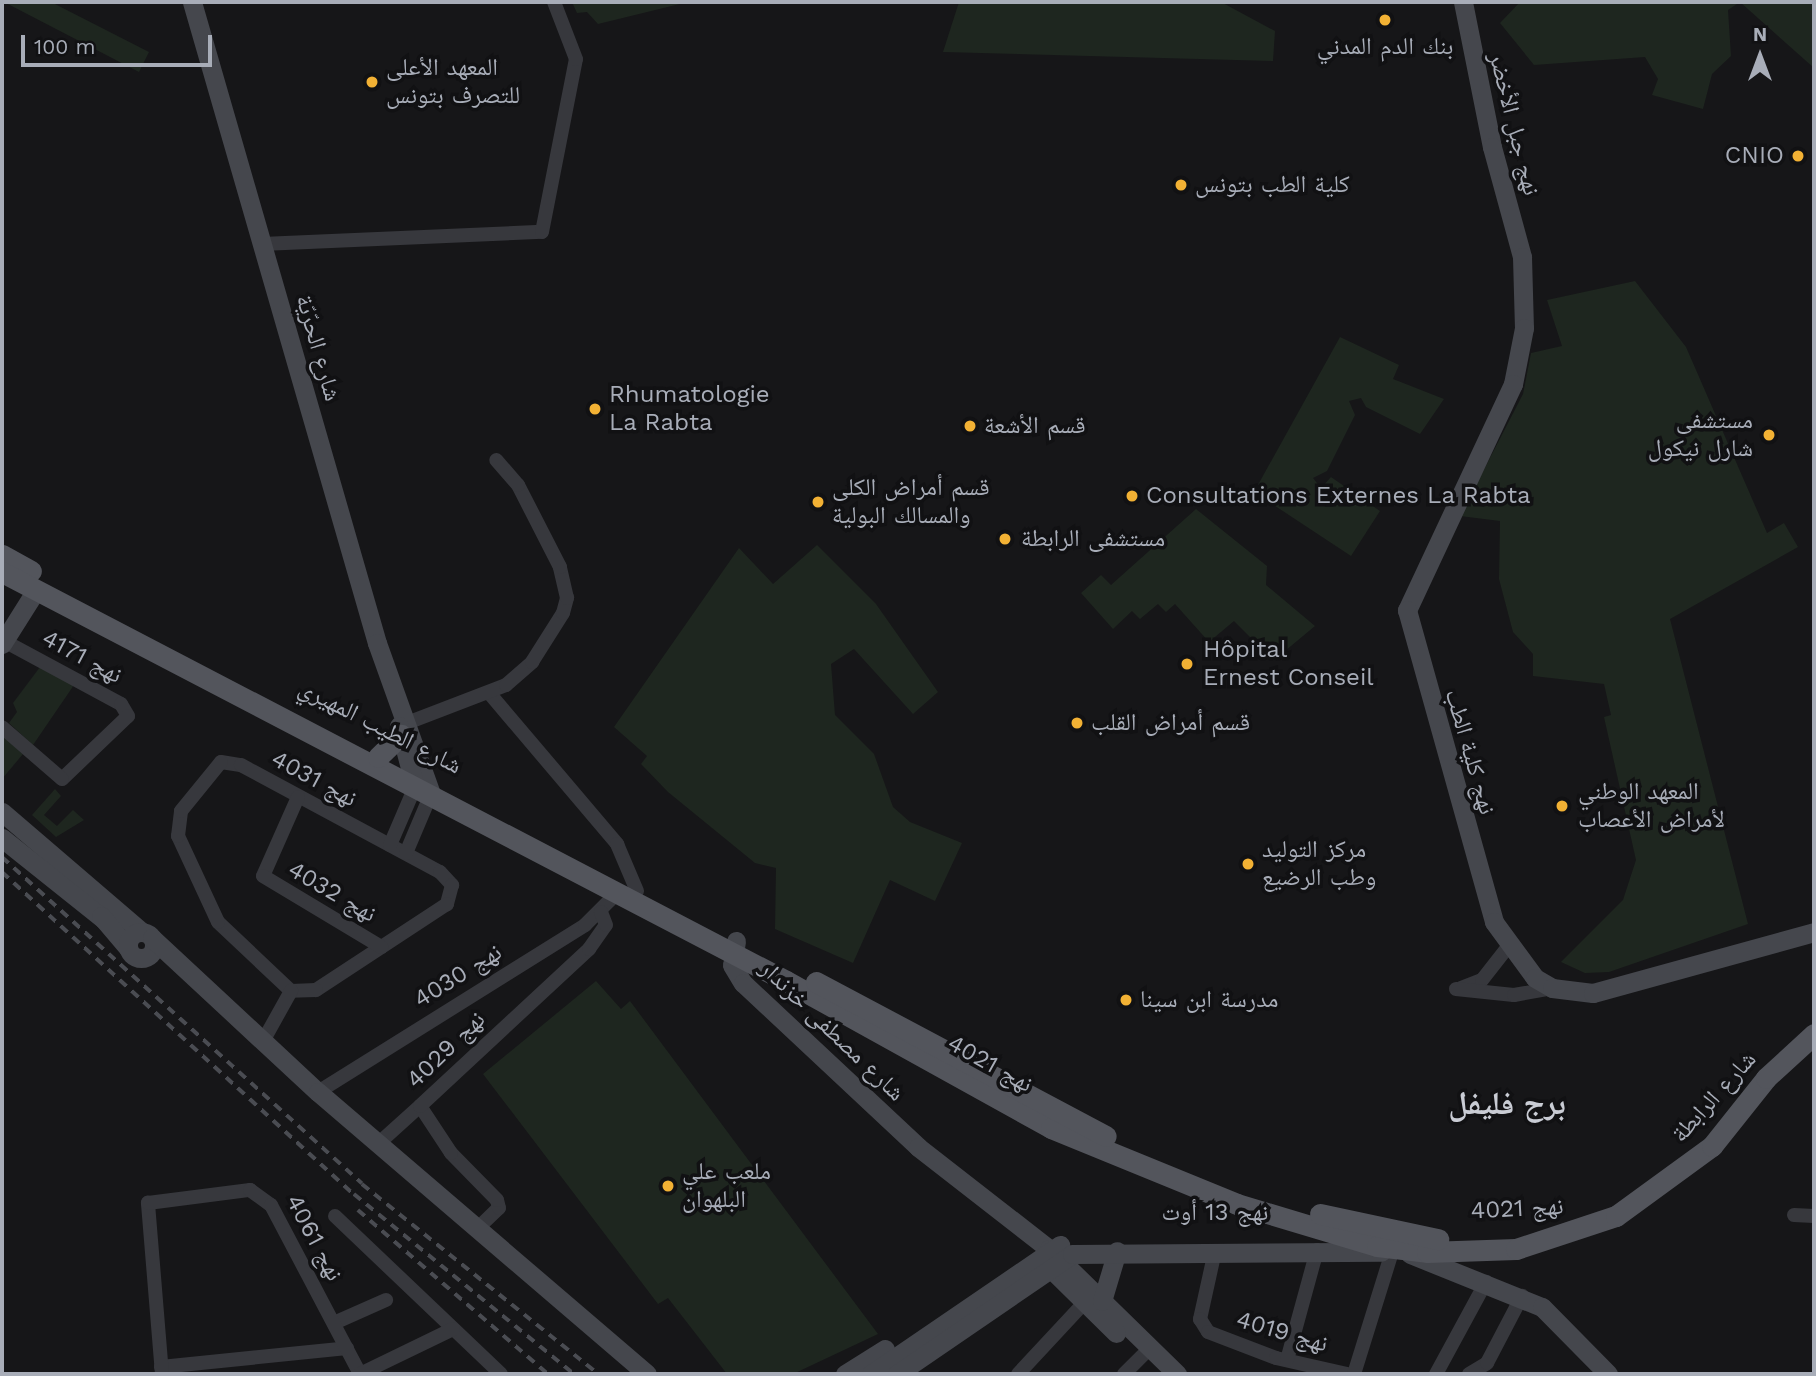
<!DOCTYPE html>
<html>
<head>
<meta charset="utf-8">
<style>
	body { margin:0 }
	#map { position:relative; width:1816px; height:1376px; overflow:hidden; background:#161618; font-family:"Work Sans","Noto Naskh Arabic",sans-serif }
	div>[style] { position:absolute }
	[style*='--x'] { left:calc(var(--x)*1px); top:calc(var(--y)*1px); width:calc(var(--w)*1px); rotate:calc(var(--a)*1deg) }
	.green>* { inset:0; background:#1e261f }
	.street>* { height:14px; margin:-7px; padding:0 7px; transform-origin:7px; border-radius:7px; background:#37383d }
	.secondary>* { height:19px; margin:-9.5px; padding:0 9.5px; transform-origin:9.5px; border-radius:9.5px; background:#45474d }
	.secondary>.ring { margin:-9.5px; padding:0; box-sizing:content-box; background:none; border:19px solid #45474d; border-radius:50% }
	.primary>* { height:21px; margin:-10.5px; padding:0 10.5px; transform-origin:10.5px; border-radius:10.5px; background:#53555c }
	.rail>* { height:3.5px; margin-top:-1.75px; transform-origin:0; background:repeating-linear-gradient(90deg,#4a4c52 0 9px,transparent 0 16px) }
	.dots>* { width:19px; height:19px; translate:-50% -50%; box-sizing:border-box; border:4px solid #111113; border-radius:50% }
	span { translate:-50% -50%; white-space:nowrap; text-align:center; line-height:1.15; -webkit-text-stroke:7px #111113; paint-order:stroke }
	.poi-label { font-size:24px; color:#a8adb8 }
	.left { translate:0 -50%; text-align:left }
	.right { translate:-100% -50%; text-align:right }
	.street-label { font-size:24px; color:#a8adb8 }
	.district-label { font-size:32px; color:#c9ccd4; font-weight:700 }
	.frame { position:absolute; inset:0; border:4px solid #a8adb8; pointer-events:none }
	.north { position:absolute; left:1725px; top:21px; width:70px; height:70px; -webkit-text-stroke:5px #111113; paint-order:stroke; rotate:0deg; font-size:19px; font-weight:700; line-height:28px; text-align:center; color:#a8adb8 }
	.north::after { content:''; display:block; margin:auto; width:24px; height:32px; background:#a8adb8; clip-path:polygon(50% 0,100% 100%,50% 72%,0 100%) }
	.scale { position:absolute; left:21px; top:35px; width:191px; height:32px; box-sizing:border-box; border:4px solid #a8adb8; border-top:0; padding-left:9px; font-size:21px; line-height:24px; white-space:nowrap; color:#a8adb8; -webkit-text-stroke:5px #111113; paint-order:stroke }
</style>
</head>
<body>
<div id="map">
	<div class="green">
		<i style="clip-path:polygon(4px 2px,51px 2px,149px 52px,139px 72px)"></i>
		<i style="clip-path:polygon(572px 2px,688px 2px,598px 24px,587px 12px,577px 13px)"></i>
		<i style="clip-path:polygon(959px 2px,1221px 2px,1275px 31px,1273px 61px,943px 52px)"></i>
		<i style="clip-path:polygon(1520px 2px,1814px 2px,1814px 68px,1740px 2px,1728px 10px,1731px 56px,1712px 74px,1703px 109px,1652px 95px,1658px 79px,1645px 57px,1534px 65px,1500px 23px)"></i>
		<i style="clip-path:polygon(1635px 281px,1686px 347px,1767px 533px,1784px 523px,1798px 547px,1670px 619px,1748px 924px,1609px 972px,1585px 973px,1561px 962px,1623px 900px,1636px 860px,1604px 717px,1611px 715px,1604px 684px,1533px 676px,1533px 654px,1513px 632px,1499px 579px,1500px 521px,1460px 516px,1523px 394px,1531px 353px,1562px 346px,1547px 300px)"></i>
		<i style="clip-path:polygon(1340px 337px,1399px 365px,1393px 379px,1444px 399px,1420px 434px,1366px 407px,1361px 398px,1349px 401px,1355px 415px,1327px 471px,1313px 478px,1321px 488px,1331px 477px,1380px 511px,1351px 556px,1254px 492px)"></i>
		<i style="clip-path:polygon(1196px 509px,1267px 566px,1266px 585px,1315px 626px,1285px 651px,1280px 645px,1268px 655px,1234px 621px,1209px 642px,1175px 604px,1166px 612px,1158px 604px,1140px 619px,1132px 611px,1113px 629px,1081px 593px,1101px 575px,1111px 585px)"></i>
		<i style="clip-path:polygon(817px 545px,876px 604px,938px 692px,913px 714px,854px 649px,831px 664px,835px 715px,874px 754px,893px 807px,910px 822px,962px 843px,935px 901px,890px 880px,853px 963px,775px 929px,776px 868px,755px 863px,668px 792px,641px 764px,647px 756px,614px 727px,739px 548px,773px 584px)"></i>
		<i style="clip-path:polygon(40px 667px,74px 685px,33px 745px,9px 723px,17px 712px,13px 703px)"></i>
		<i style="clip-path:polygon(2px 735px,23px 754px,2px 779px)"></i>
		<i style="clip-path:polygon(55px 789px,61px 796px,44px 815px,57px 826px,73px 810px,84px 820px,56px 837px,32px 815px)"></i>
		<i style="clip-path:polygon(596px 981px,621px 1009px,630px 1001px,878px 1334px,793px 1374px,727px 1374px,668px 1298px,658px 1304px,483px 1074px)"></i>
	</div>
	<div class="street">
		<i style="--x:262;--y:244;--w:280;--a:-2.5"></i>
		<i style="--x:542;--y:232;--w:176;--a:-78.9"></i>
		<i style="--x:576;--y:59;--w:61;--a:-111.1"></i>
		<i style="--x:2;--y:640;--w:135;--a:28.3"></i>
		<i style="--x:121;--y:704;--w:14;--a:60"></i>
		<i style="--x:128;--y:716;--w:91;--a:136.3"></i>
		<i style="--x:62;--y:779;--w:79;--a:-139.1"></i>
		<i style="--x:490;--y:694;--w:197;--a:49.7"></i>
		<i style="--x:617;--y:844;--w:51;--a:66.9"></i>
		<i style="--x:407;--y:723;--w:106;--a:-21"></i>
		<i style="--x:506;--y:685;--w:35;--a:-41"></i>
		<i style="--x:532;--y:662;--w:58;--a:-57.7"></i>
		<i style="--x:563;--y:613;--w:16;--a:-75"></i>
		<i style="--x:567;--y:598;--w:32;--a:-103"></i>
		<i style="--x:560;--y:567;--w:92;--a:-117.1"></i>
		<i style="--x:518;--y:485;--w:33;--a:-131"></i>
		<i style="--x:221;--y:762;--w:20;--a:9"></i>
		<i style="--x:241;--y:765;--w:226;--a:28.3"></i>
		<i style="--x:440;--y:872;--w:18;--a:47"></i>
		<i style="--x:452;--y:885;--w:20;--a:105"></i>
		<i style="--x:447;--y:904;--w:157;--a:146.7"></i>
		<i style="--x:316;--y:990;--w:25;--a:178"></i>
		<i style="--x:291;--y:991;--w:100;--a:-136.6"></i>
		<i style="--x:218;--y:922;--w:95;--a:-114.9"></i>
		<i style="--x:178;--y:836;--w:25;--a:-83"></i>
		<i style="--x:181;--y:811;--w:63;--a:-50.8"></i>
		<i style="--x:298;--y:797;--w:86;--a:113.9"></i>
		<i style="--x:263;--y:876;--w:138;--a:31"></i>
		<i style="--x:390;--y:845;--w:63;--a:-66.7"></i>
		<i style="--x:406;--y:853;--w:64;--a:-67"></i>
		<i style="--x:1461;--y:988;--w:22;--a:-21"></i>
		<i style="--x:1482;--y:980;--w:41;--a:-52"></i>
		<i style="--x:1456;--y:989;--w:58;--a:5.9"></i>
		<i style="--x:1514;--y:995;--w:39;--a:-10"></i>
		<i style="--x:262;--y:1043;--w:60;--a:-60.9"></i>
		<i style="--x:318;--y:1092;--w:315;--a:-32"></i>
		<i style="--x:585;--y:925;--w:45;--a:-45"></i>
		<i style="--x:379;--y:1143;--w:55;--a:-42.1"></i>
		<i style="--x:1794;--y:1215;--w:20;--a:3"></i>
		<i style="--x:335;--y:1216;--w:229;--a:43.6"></i>
		<i style="--x:478;--y:1228;--w:29;--a:-44"></i>
		<i style="--x:499;--y:1208;--w:8;--a:-104"></i>
		<i style="--x:497;--y:1200;--w:66;--a:-134.4"></i>
		<i style="--x:451;--y:1153;--w:56;--a:-123.4"></i>
		<i style="--x:420;--y:1106;--w:231;--a:-42.9"></i>
		<i style="--x:589;--y:949;--w:29;--a:-55"></i>
		<i style="--x:606;--y:925;--w:14;--a:-111"></i>
		<i style="--x:1215;--y:1251;--w:70;--a:102.4"></i>
		<i style="--x:1200;--y:1319;--w:15;--a:58"></i>
		<i style="--x:1208;--y:1332;--w:73;--a:20.9"></i>
		<i style="--x:1276;--y:1358;--w:73;--a:12.7"></i>
		<i style="--x:334;--y:1323;--w:57;--a:-23.9"></i>
		<i style="--x:1287;--y:1360;--w:114;--a:-74.7"></i>
		<i style="--x:161;--y:1367;--w:187;--a:-5.8"></i>
		<i style="--x:162;--y:1374;--w:172;--a:-94.7"></i>
		<i style="--x:148;--y:1203;--w:103;--a:-7.3"></i>
		<i style="--x:250;--y:1190;--w:26;--a:36"></i>
		<i style="--x:271;--y:1205;--w:191;--a:62.2"></i>
		<i style="--x:360;--y:1374;--w:103;--a:-25.8"></i>
		<i style="--x:1018;--y:1374;--w:98;--a:-47.1"></i>
		<i style="--x:1124;--y:1374;--w:37;--a:-45"></i>
		<i style="--x:1354;--y:1374;--w:128;--a:-72.7"></i>
		<i style="--x:1436;--y:1374;--w:105;--a:-61.5"></i>
		<i style="--x:1469;--y:1374;--w:21;--a:-31"></i>
		<i style="--x:1487;--y:1363;--w:76;--a:-62.4"></i>
	</div>
	<div class="secondary">
		<i style="--x:192;--y:2;--w:667;--a:73.9"></i>
		<i style="--x:377;--y:643;--w:160;--a:70.3"></i>
		<i style="--x:1463;--y:2;--w:148;--a:78.7"></i>
		<i style="--x:1492;--y:147;--w:114;--a:74.7"></i>
		<i style="--x:1522;--y:257;--w:71;--a:88.4"></i>
		<i style="--x:1524;--y:328;--w:57;--a:101.1"></i>
		<i style="--x:1513;--y:384;--w:250;--a:115.1"></i>
		<i style="--x:1407;--y:610;--w:324;--a:74.4"></i>
		<i style="--x:1494;--y:922;--w:69;--a:53.8"></i>
		<i style="--x:1535;--y:978;--w:20;--a:30"></i>
		<i style="--x:1552;--y:988;--w:41;--a:7"></i>
		<i style="--x:1593;--y:993;--w:229;--a:-15.4"></i>
		<i style="--x:2;--y:644;--w:64;--a:-57.8"></i>
		<i style="--x:399;--y:726;--w:63;--a:75.3"></i>
		<i style="--x:2;--y:812;--w:183;--a:40.6"></i>
		<i style="--x:2;--y:838;--w:133;--a:38.6"></i>
		<i style="--x:101;--y:916;--w:42;--a:49.8"></i>
		<i class="ring" style="left:128px;top:932px;width:7px;height:7px"></i>
		<i style="--x:152;--y:938;--w:226;--a:42.9"></i>
		<i style="--x:318;--y:1092;--w:433;--a:40.6"></i>
		<i style="--x:736;--y:941;--w:24;--a:99"></i>
		<i style="--x:732;--y:965;--w:21;--a:59"></i>
		<i style="--x:743;--y:983;--w:240;--a:43.1"></i>
		<i style="--x:918;--y:1147;--w:166;--a:37.9"></i>
		<i style="--x:1049;--y:1249;--w:179;--a:44.3"></i>
		<i style="--x:1410;--y:1254;--w:142;--a:21.9"></i>
		<i style="--x:1542;--y:1307;--w:94;--a:45.4"></i>
		<i style="--x:1042;--y:1260;--w:104;--a:44.6"></i>
		<i style="--x:1102;--y:1301;--w:52;--a:-73.3"></i>
		<i style="--x:845;--y:1374;--w:47;--a:-32"></i>
		<i style="--x:871;--y:1374;--w:229;--a:-34.3"></i>
		<i style="--x:897;--y:1374;--w:212;--a:-34.4"></i>
		<i style="--x:1072;--y:1254;--w:309;--a:-0.4"></i>
	</div>
	<div class="primary">
		<i style="--x:2;--y:555;--w:33;--a:29"></i>
		<i style="--x:2;--y:572;--w:884;--a:27.55"></i>
		<i style="--x:786;--y:981;--w:303;--a:29"></i>
		<i style="--x:1051;--y:1128;--w:201;--a:22.2"></i>
		<i style="--x:1237;--y:1204;--w:146;--a:16.7"></i>
		<i style="--x:1377;--y:1246;--w:50;--a:6.8"></i>
		<i style="--x:1427;--y:1252;--w:89;--a:-1.9"></i>
		<i style="--x:1516;--y:1249;--w:105;--a:-18.3"></i>
		<i style="--x:1616;--y:1216;--w:119;--a:-36.1"></i>
		<i style="--x:1712;--y:1146;--w:87;--a:-51.5"></i>
		<i style="--x:1766;--y:1078;--w:65;--a:-42.5"></i>
		<i style="--x:378;--y:757;--w:32;--a:-44"></i>
		<i style="--x:816;--y:982;--w:328;--a:28"></i>
		<i style="--x:1320;--y:1214;--w:121;--a:12"></i>
	</div>
	<div class="rail">
		<i style="--x:2;--y:857;--w:486;--a:42.2"></i>
		<i style="--x:362;--y:1184;--w:303;--a:38.8"></i>
		<i style="--x:2;--y:872;--w:477;--a:42.5"></i>
		<i style="--x:354;--y:1194;--w:284;--a:39.3"></i>
		<i style="--x:358;--y:1210;--w:251;--a:40.8"></i>
	</div>
	<div class="dots">
		<i style="left:1385px;top:20px;background:#f2b134"></i>
		<i style="left:372px;top:82px;background:#f2b134"></i>
		<i style="left:1798px;top:156px;background:#f2b134"></i>
		<i style="left:1181px;top:185px;background:#f2b134"></i>
		<i style="left:595px;top:409px;background:#f2b134"></i>
		<i style="left:970px;top:426px;background:#f2b134"></i>
		<i style="left:1769px;top:435px;background:#f2b134"></i>
		<i style="left:1132px;top:496px;background:#f2b134"></i>
		<i style="left:818px;top:502px;background:#f2b134"></i>
		<i style="left:1005px;top:539px;background:#f2b134"></i>
		<i style="left:1187px;top:664px;background:#f2b134"></i>
		<i style="left:1077px;top:723px;background:#f2b134"></i>
		<i style="left:1562px;top:806px;background:#f2b134"></i>
		<i style="left:1248px;top:864px;background:#f2b134"></i>
		<i style="left:1126px;top:1000px;background:#f2b134"></i>
		<i style="left:668px;top:1186px;background:#f2b134"></i>
	</div>
	<div class="poi-label">
		<span style="left:1385px;top:47px">بنك الدم المدني</span>
		<span class="left" style="left:386px;top:82px">المعهد الأعلى<br>للتصرف بتونس</span>
		<span class="right" style="left:1784px;top:156px">CNIO</span>
		<span class="left" style="left:1195px;top:185px">كلية الطب بتونس</span>
		<span class="left" style="left:609px;top:409px">Rhumatologie<br>La Rabta</span>
		<span class="right" style="left:1753px;top:435px">مستشفى<br>شارل نيكول</span>
		<span class="left" style="left:984px;top:426px">قسم الأشعة</span>
		<span class="left" style="left:832px;top:502px">قسم أمراض الكلى<br>والمسالك البولية</span>
		<span class="left" style="left:1146px;top:496px">Consultations Externes La Rabta</span>
		<span class="left" style="left:1021px;top:539px">مستشفى الرابطة</span>
		<span class="left" style="left:1203px;top:664px">Hôpital<br>Ernest Conseil</span>
		<span class="left" style="left:1091px;top:723px">قسم أمراض القلب</span>
		<span class="left" style="left:1578px;top:806px">المعهد الوطني<br>لأمراض الأعصاب</span>
		<span class="left" style="left:1262px;top:864px">مركز التوليد<br>وطب الرضيع</span>
		<span class="left" style="left:1140px;top:1000px">مدرسة ابن سينا</span>
		<span class="left" style="left:682px;top:1186px">ملعب علي<br>البلهوان</span>
	</div>
	<div class="street-label">
		<span style="left:1514px;top:124px;rotate:76deg">نهج جبل الأخضر</span>
		<span style="left:318px;top:348px;rotate:74deg">شارع الحرّيّة</span>
		<span style="left:82px;top:657px;rotate:28deg">نهج 4171</span>
		<span style="left:380px;top:727px;rotate:27deg">شارع الطيب المهيري</span>
		<span style="left:1470px;top:752px;rotate:74deg">نهج كلية الطب</span>
		<span style="left:314px;top:779px;rotate:28deg">نهج 4031</span>
		<span style="left:332px;top:892px;rotate:30deg">نهج 4032</span>
		<span style="left:458px;top:976px;rotate:-32deg">نهج 4030</span>
		<span style="left:832px;top:1031px;rotate:44deg">شارع مصطفى خزندار</span>
		<span style="left:446px;top:1050px;rotate:-44deg">نهج 4029</span>
		<span style="left:990px;top:1064px;rotate:29deg">نهج 4021</span>
		<span style="left:1714px;top:1097px;rotate:-48deg">شارع الرابطة</span>
		<span style="left:1517px;top:1209px;rotate:-3deg">نهج 4021</span>
		<span style="left:1215px;top:1213px">نهج 13 أوت</span>
		<span style="left:314px;top:1238px;rotate:62deg">نهج 4061</span>
		<span style="left:1282px;top:1332px;rotate:16deg">نهج 4019</span>
	</div>
	<div class="district-label">
		<span style="left:1507px;top:1103px">برج فليفل</span>
	</div>
	<div class="frame"></div>
	<div class="north">N</div>
	<div class="scale">100 m</div>
</div>
</body>
</html>
